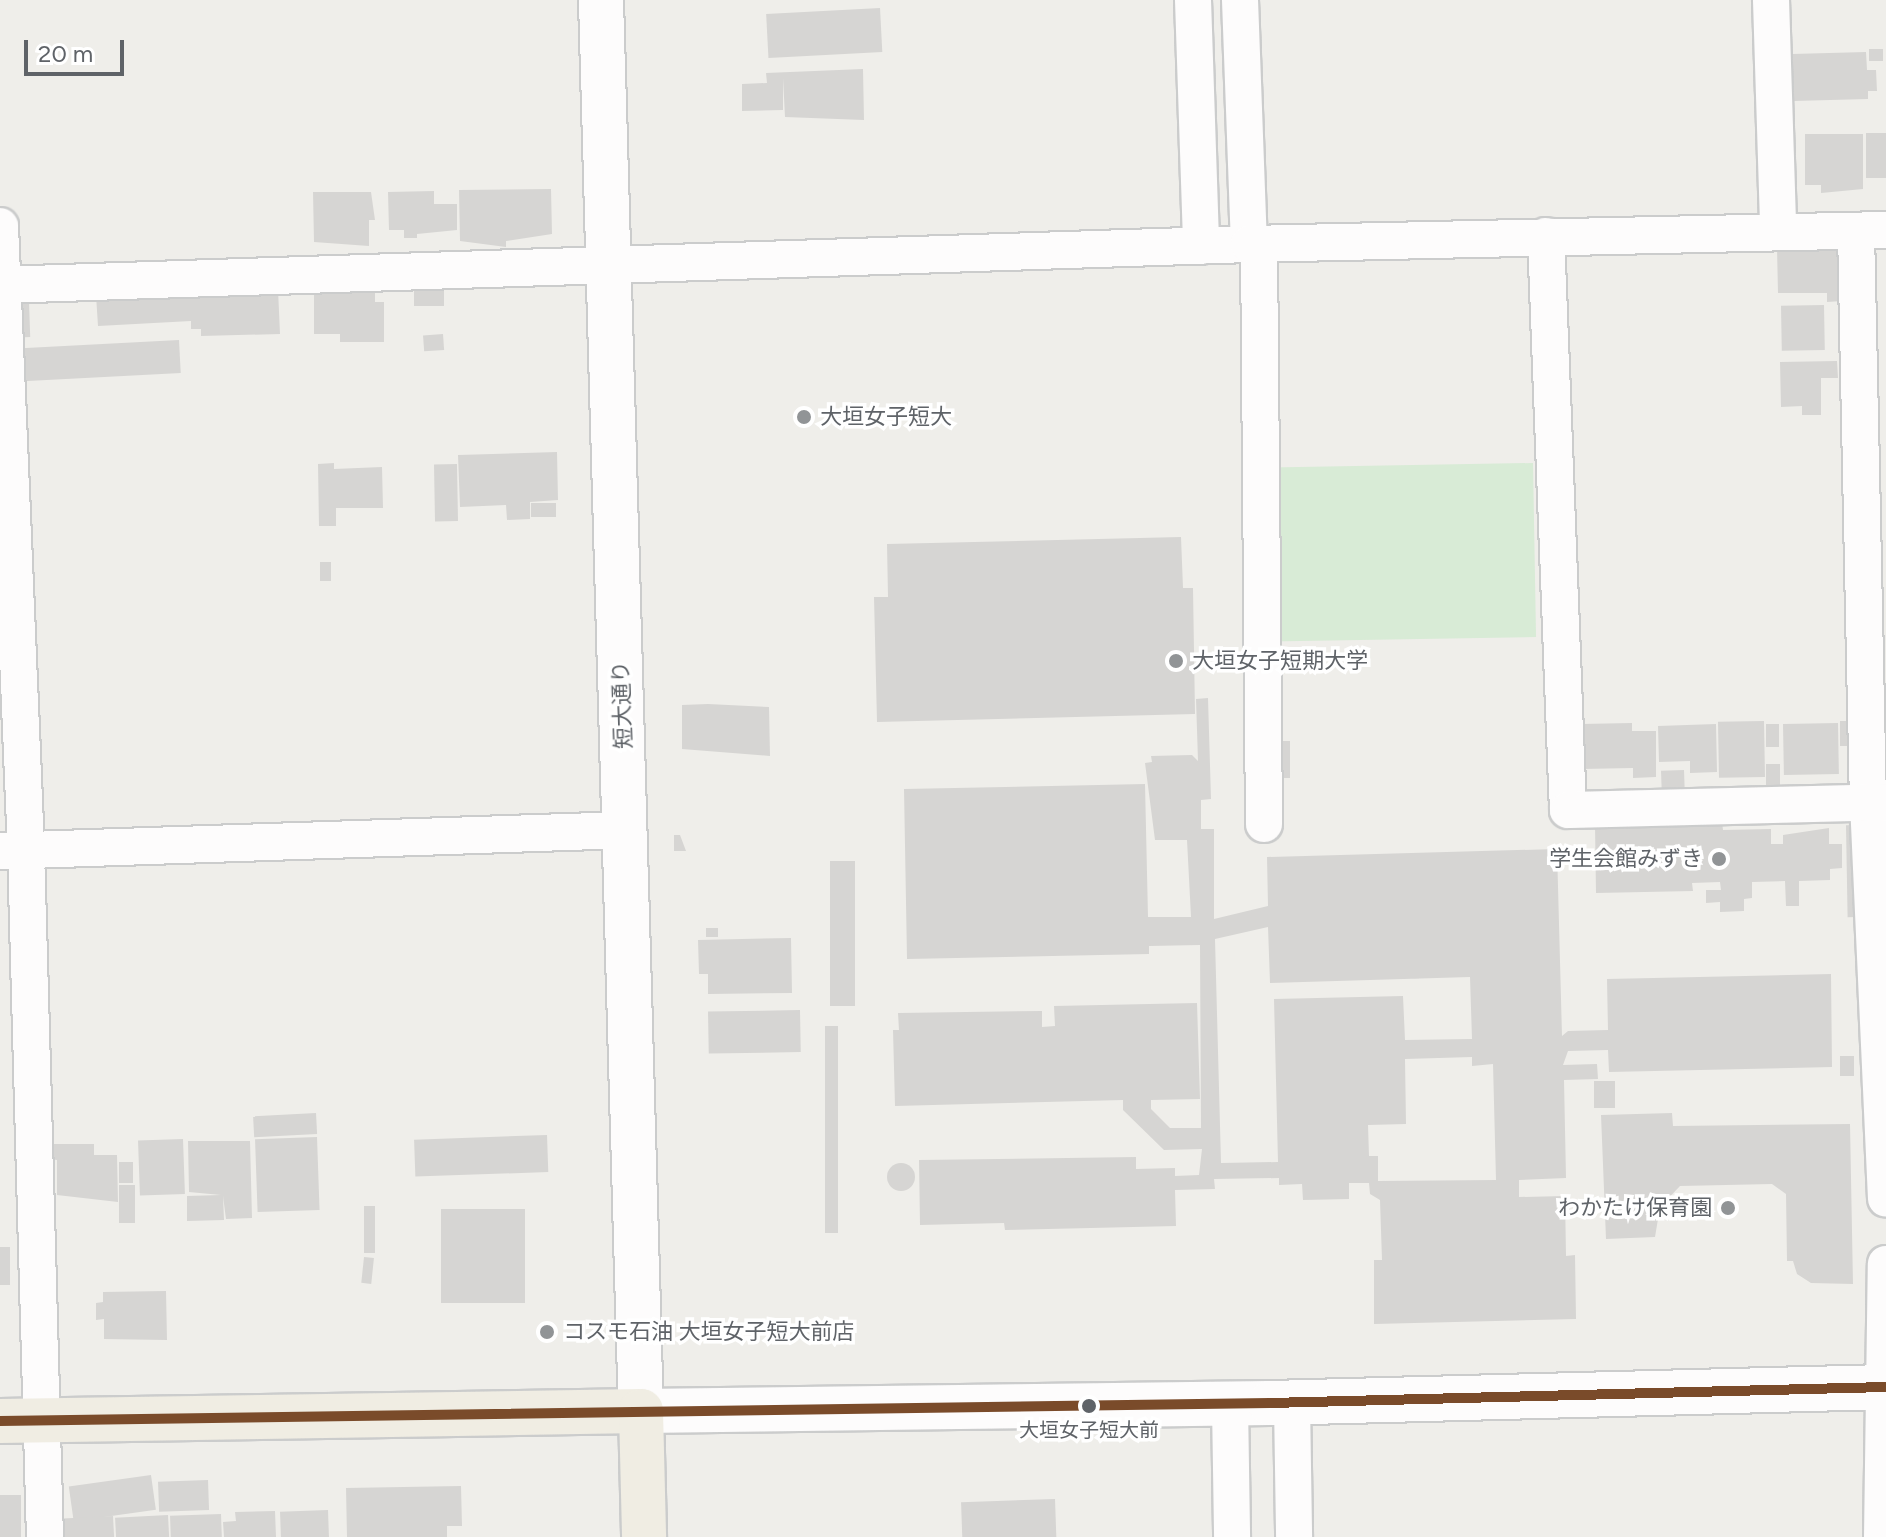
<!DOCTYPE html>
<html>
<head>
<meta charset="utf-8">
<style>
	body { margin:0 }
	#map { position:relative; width:1886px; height:1537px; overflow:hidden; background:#efeeea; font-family:Figtree,"Noto Sans JP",sans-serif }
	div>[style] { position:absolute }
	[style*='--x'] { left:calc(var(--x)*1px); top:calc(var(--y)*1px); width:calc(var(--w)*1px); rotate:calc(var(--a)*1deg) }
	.green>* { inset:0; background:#d8ebd6; transform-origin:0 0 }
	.building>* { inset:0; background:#d6d5d3; transform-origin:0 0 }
	.round { border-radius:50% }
	.roads { filter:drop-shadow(2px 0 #cbcccc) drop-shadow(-2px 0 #cbcccc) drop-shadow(0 2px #cbcccc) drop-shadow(0 -2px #cbcccc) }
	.street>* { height:36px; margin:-18px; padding:0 18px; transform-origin:18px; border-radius:18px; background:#fdfcfc }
	.secondary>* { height:44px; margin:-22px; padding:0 22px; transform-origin:22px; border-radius:22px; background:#fdfcfc }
	.highway>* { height:44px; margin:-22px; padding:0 22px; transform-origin:22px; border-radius:22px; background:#f0ede3 }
	.bus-1>* { height:10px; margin:-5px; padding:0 5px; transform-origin:5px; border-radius:5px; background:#7a4b2a }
	.dots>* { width:22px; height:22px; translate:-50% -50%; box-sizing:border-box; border:4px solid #fff; border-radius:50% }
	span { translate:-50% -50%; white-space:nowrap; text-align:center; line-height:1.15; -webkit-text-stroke:7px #fff; paint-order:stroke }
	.bus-label { font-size:20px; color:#5f6368 }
	.poi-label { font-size:22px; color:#5f6368 }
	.left { translate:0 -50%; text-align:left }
	.right { translate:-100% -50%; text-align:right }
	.street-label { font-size:22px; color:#5f6368 }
	.scale { position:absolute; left:24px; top:40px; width:100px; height:36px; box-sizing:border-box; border:4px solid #5f6368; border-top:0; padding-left:10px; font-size:24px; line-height:28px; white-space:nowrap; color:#5f6368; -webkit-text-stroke:6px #fff; paint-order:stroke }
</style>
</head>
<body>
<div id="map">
	<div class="green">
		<i style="left:1533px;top:463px;width:174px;height:266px;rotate:89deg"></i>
	</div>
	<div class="building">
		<i style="left:880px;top:8px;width:44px;height:114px;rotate:87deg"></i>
		<i style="left:1869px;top:49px;width:14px;height:12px"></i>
		<i style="clip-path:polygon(1866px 52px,1867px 70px,1876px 70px,1877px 91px,1868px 91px,1868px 99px,1793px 101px,1792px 54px)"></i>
		<i style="clip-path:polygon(863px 69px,864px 120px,785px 117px,783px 78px,783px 110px,742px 111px,742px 84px,767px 83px,766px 73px)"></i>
		<i style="left:1866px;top:133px;width:20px;height:45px"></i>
		<i style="clip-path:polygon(1805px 134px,1863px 134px,1863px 189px,1821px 193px,1821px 185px,1805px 185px)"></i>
		<i style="clip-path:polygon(551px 189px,552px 234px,506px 241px,506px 247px,460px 241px,459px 190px)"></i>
		<i style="clip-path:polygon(434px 191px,434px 204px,457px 204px,457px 230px,417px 234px,417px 238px,404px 238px,404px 230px,389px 230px,388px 192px)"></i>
		<i style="clip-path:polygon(313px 192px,371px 192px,375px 220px,369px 220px,369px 246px,314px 242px)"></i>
		<i style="clip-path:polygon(1829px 247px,1842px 251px,1842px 301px,1827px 302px,1827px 293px,1778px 293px,1777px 248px)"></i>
		<i style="left:444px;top:286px;width:20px;height:30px;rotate:90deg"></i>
		<i style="clip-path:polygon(314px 288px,375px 288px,375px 302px,384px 302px,384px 342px,340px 342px,340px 334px,314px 334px)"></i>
		<i style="clip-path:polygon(278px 289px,280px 334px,201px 336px,201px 329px,191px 329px,191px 321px,98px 326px,96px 295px)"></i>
		<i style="left:29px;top:302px;width:35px;height:12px;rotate:88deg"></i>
		<i style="left:1824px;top:305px;width:45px;height:43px;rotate:89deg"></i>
		<i style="left:443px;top:334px;width:16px;height:20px;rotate:86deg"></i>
		<i style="left:179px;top:340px;width:33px;height:158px;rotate:87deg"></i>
		<i style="clip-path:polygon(1837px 361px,1838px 378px,1821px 378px,1821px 415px,1802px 415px,1802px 406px,1781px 407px,1780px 362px)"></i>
		<i style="clip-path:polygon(557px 452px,558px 500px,530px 502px,530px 519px,507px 520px,506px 505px,460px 507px,458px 455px)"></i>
		<i style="clip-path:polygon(334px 463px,334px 469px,382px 467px,383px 508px,336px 508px,336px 526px,319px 526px,318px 464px)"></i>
		<i style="left:457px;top:464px;width:57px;height:23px;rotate:89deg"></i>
		<i style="left:531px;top:503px;width:25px;height:14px"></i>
		<i style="clip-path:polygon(1181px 537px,1183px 588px,1193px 588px,1195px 714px,877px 722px,874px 597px,888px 597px,887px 544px)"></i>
		<i style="left:320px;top:562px;width:11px;height:19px"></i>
		<i style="clip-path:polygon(evenodd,1208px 698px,1211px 799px,1201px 800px,1201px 829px,1214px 829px,1214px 919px,1268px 906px,1267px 857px,1557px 849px,1562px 1036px,1568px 1031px,1608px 1030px,1607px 979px,1831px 974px,1832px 1067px,1609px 1072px,1608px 1050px,1568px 1051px,1563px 1065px,1597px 1064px,1598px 1079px,1564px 1080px,1566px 1178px,1519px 1180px,1519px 1197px,1565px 1196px,1566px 1256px,1575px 1255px,1576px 1319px,1374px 1324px,1374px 1260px,1382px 1260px,1380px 1200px,1370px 1194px,1369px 1183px,1349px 1183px,1349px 1199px,1303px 1200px,1302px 1184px,1279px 1185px,1279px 1178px,1214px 1179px,1215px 1189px,1175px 1190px,1176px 1226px,1005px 1230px,1004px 1223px,920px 1225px,919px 1160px,1136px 1157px,1136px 1169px,1175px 1168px,1175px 1176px,1199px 1175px,1202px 1149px,1164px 1150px,1123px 1110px,1123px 1100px,895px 1106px,893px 1030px,899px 1030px,898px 1013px,1042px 1011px,1042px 1027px,1055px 1026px,1054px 1006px,1197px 1003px,1200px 1099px,1151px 1100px,1151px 1109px,1170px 1128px,1201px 1128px,1200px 945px,1149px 946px,1149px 954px,907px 959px,904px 789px,1145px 784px,1148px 917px,1191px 917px,1187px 840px,1155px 840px,1145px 763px,1152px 762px,1151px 756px,1192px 755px,1198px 761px,1196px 699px,1208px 698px,1268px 927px,1270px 983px,1470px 977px,1472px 1039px,1405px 1040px,1403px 996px,1274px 999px,1278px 1162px,1221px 1163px,1215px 939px,1268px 927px,1208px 698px,1472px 1057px,1472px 1066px,1493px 1064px,1496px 1180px,1378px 1181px,1378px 1156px,1369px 1156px,1368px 1125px,1406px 1124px,1405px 1059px,1472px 1057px)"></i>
		<i style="clip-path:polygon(708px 704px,769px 707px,770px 756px,682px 749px,682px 705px)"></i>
		<i style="left:1764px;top:721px;width:56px;height:46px;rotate:89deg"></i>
		<i style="left:1840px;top:721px;width:15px;height:25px"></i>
		<i style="clip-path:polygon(1632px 723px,1632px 731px,1656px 731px,1656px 777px,1633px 778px,1633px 768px,1582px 769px,1581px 724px)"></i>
		<i style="left:1838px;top:723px;width:51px;height:55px;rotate:89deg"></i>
		<i style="clip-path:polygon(1716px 724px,1717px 772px,1690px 773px,1690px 761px,1659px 762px,1658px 726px)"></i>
		<i style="left:1766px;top:724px;width:13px;height:23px"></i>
		<i style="left:1281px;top:741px;width:9px;height:37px"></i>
		<i style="left:1766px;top:764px;width:14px;height:24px"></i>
		<i style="left:1684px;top:770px;width:24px;height:23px;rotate:88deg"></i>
		<i style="clip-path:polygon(1722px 822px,1723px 830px,1771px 829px,1771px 844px,1783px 844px,1783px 835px,1829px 828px,1829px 844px,1842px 844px,1842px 868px,1830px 869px,1830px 880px,1799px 881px,1799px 906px,1786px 906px,1785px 881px,1752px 882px,1752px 898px,1744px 899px,1744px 911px,1720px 912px,1720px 902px,1706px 903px,1706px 890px,1721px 890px,1720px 882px,1692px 883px,1693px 891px,1596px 893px,1595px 825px)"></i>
		<i style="left:1856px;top:825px;width:92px;height:10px;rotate:89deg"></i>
		<i style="clip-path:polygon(674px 835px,680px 835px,686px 851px,674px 851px)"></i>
		<i style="left:830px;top:861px;width:25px;height:145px"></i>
		<i style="left:706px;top:928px;width:12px;height:9px"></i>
		<i style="clip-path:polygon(791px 938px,792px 993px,708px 994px,708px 974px,699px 974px,698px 940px)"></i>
		<i style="left:800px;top:1010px;width:42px;height:92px;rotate:89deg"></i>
		<i style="left:825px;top:1026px;width:13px;height:207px"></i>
		<i style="left:1840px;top:1056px;width:14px;height:20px"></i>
		<i style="left:1594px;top:1081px;width:21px;height:27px"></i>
		<i style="left:316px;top:1113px;width:21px;height:63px;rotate:87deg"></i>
		<i style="clip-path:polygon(1672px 1113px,1673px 1126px,1850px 1124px,1853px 1284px,1811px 1283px,1797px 1274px,1793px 1261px,1787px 1261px,1786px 1194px,1772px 1184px,1680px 1186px,1660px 1207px,1655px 1237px,1606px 1239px,1601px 1115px)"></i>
		<i style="left:547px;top:1135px;width:37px;height:133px;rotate:88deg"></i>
		<i style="left:317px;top:1137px;width:73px;height:62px;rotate:88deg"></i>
		<i style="left:183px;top:1139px;width:55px;height:45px;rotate:88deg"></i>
		<i style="clip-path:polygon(188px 1141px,250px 1141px,252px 1218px,226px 1219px,223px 1196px,224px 1220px,187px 1221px,187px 1196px,221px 1195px,189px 1192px)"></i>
		<i style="clip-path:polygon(49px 1144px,94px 1144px,94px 1155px,117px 1155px,118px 1202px,57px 1195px,57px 1160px,50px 1159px)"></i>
		<i style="left:119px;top:1162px;width:14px;height:21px"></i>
		<i class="round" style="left:887px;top:1163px;width:28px;height:28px"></i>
		<i style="left:119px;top:1185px;width:16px;height:38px"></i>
		<i style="left:364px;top:1206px;width:11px;height:47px"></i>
		<i style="left:441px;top:1209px;width:84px;height:94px"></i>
		<i style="left:0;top:1247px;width:10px;height:38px"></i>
		<i style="left:364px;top:1257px;width:10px;height:26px;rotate:6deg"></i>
		<i style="clip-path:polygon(166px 1291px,167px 1340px,104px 1339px,104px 1319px,96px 1320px,96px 1303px,103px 1302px,103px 1292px)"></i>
		<i style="left:151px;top:1475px;width:35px;height:83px;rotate:82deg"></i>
		<i style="left:208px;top:1480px;width:30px;height:50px;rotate:88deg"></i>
		<i style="clip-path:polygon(461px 1486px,462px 1526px,447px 1526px,447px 1537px,347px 1537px,346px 1488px)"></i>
		<i style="left:0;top:1495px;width:21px;height:42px"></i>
		<i style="left:1055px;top:1499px;width:38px;height:94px;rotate:88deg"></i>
		<i style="left:328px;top:1510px;width:27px;height:48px;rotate:88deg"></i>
		<i style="clip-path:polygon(275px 1511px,276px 1537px,224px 1537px,223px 1522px,236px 1521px,235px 1512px)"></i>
		<i style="left:221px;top:1514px;width:23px;height:51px;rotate:88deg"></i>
		<i style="left:168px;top:1515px;width:22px;height:53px;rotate:87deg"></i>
		<i style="left:113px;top:1516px;width:21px;height:50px;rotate:87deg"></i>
	</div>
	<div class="roads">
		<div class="street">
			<i style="--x:1193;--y:0;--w:246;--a:88.1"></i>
			<i style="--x:1240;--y:0;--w:244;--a:87.9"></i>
			<i style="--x:1771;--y:0;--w:229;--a:88.2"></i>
			<i style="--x:0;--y:226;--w:625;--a:87.61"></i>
			<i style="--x:26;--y:850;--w:687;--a:88.42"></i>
			<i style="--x:1856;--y:231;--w:571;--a:88.8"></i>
			<i style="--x:1868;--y:802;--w:397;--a:87.4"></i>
			<i style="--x:1546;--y:236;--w:574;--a:87.81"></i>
			<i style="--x:1568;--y:810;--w:318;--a:-1.4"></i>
			<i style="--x:1259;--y:244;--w:580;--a:89.51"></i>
			<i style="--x:0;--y:285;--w:1250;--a:-1.88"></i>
			<i style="--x:1249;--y:244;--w:637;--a:-1.26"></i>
			<i style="--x:0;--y:851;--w:625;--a:-1.92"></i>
			<i style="--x:1292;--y:1403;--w:134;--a:89.1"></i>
			<i style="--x:1230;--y:1404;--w:133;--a:89.1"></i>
			<i style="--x:1882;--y:1537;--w:273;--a:-89.2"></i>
		</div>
		<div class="secondary">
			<i style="--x:601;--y:0;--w:1412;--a:88.38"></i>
			<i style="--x:641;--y:1411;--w:629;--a:-0.73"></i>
			<i style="--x:1270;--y:1403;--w:616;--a:-1.49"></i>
		</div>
		<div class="highway">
			<i style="--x:0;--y:1421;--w:641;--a:-0.89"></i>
			<i style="--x:641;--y:1411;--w:126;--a:88.6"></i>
		</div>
	</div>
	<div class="bus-1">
		<i style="--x:0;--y:1421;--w:1270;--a:-0.81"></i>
		<i style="--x:1270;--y:1403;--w:616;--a:-1.49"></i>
	</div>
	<div class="dots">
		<i style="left:804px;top:417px;background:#919496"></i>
		<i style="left:1176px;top:661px;background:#919496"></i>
		<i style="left:1719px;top:859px;background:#919496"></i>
		<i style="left:1728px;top:1208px;background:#919496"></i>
		<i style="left:547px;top:1332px;background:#919496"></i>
		<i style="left:1089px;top:1406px;background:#5f6368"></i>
	</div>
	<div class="bus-label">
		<span style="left:1089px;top:1430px">大垣女子短大前</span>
	</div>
	<div class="poi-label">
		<span class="left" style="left:820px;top:417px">大垣女子短大</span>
		<span class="left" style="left:1192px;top:661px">大垣女子短期大学</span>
		<span class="right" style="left:1703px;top:859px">学生会館みずき</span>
		<span class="right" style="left:1712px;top:1208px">わかたけ保育園</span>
		<span class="left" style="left:563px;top:1332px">コスモ石油 大垣女子短大前店</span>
	</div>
	<div class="street-label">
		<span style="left:622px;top:705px;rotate:-92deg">短大通り</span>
	</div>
	<div class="scale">20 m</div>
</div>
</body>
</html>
